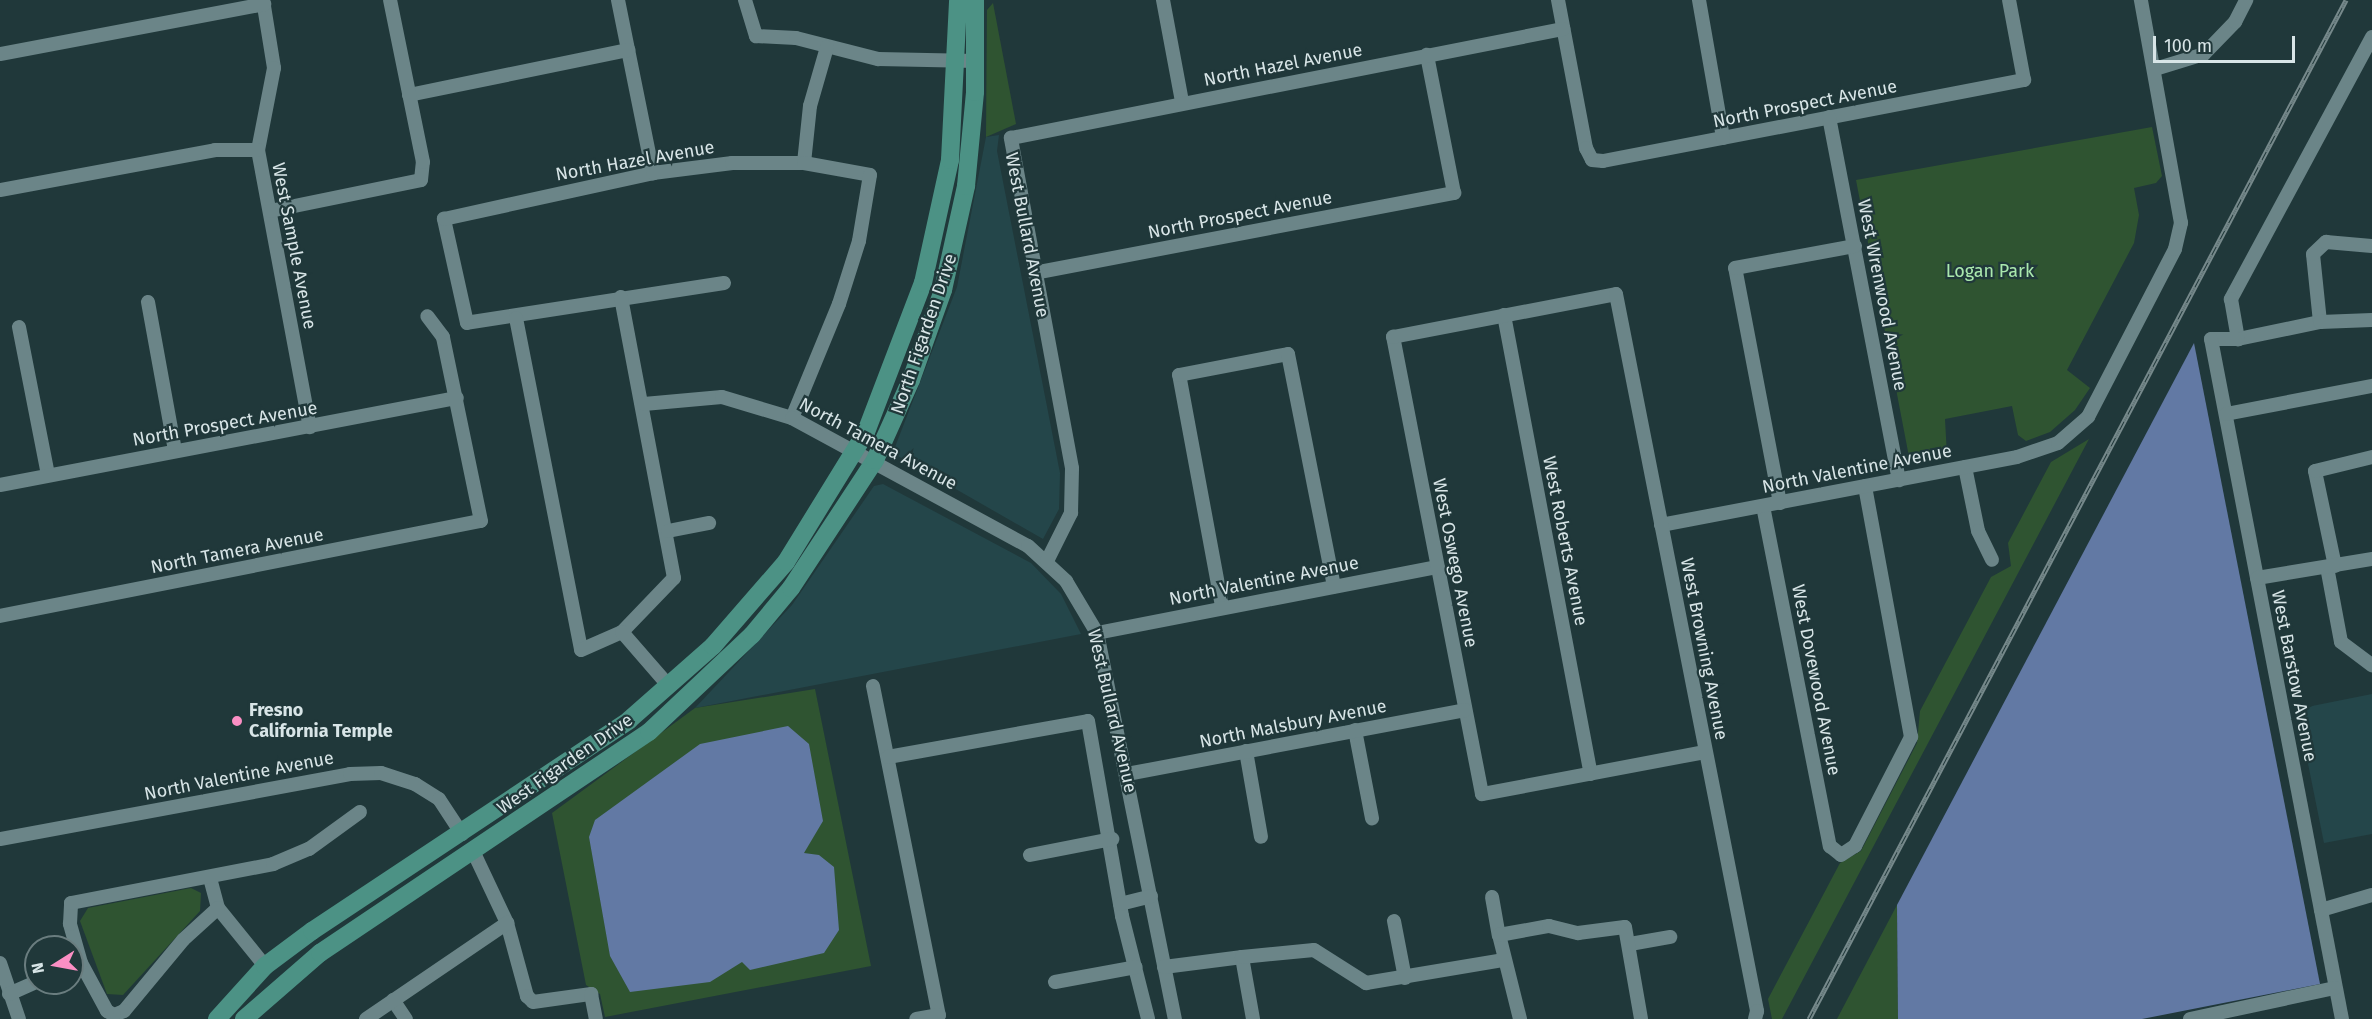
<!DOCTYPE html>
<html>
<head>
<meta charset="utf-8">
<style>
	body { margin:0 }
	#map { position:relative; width:2372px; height:1019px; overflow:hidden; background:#20383a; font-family:"Fira Sans",sans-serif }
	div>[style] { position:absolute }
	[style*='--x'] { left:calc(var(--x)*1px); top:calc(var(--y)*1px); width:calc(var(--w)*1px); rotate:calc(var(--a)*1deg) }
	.built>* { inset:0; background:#24464a }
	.green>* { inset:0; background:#2f5431 }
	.water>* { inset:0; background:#6279a4 }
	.minor>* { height:14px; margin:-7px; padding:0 7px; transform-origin:7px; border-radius:7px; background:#6b8588 }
	.major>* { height:18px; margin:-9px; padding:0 9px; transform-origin:9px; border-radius:9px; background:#4c9285 }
	.rail>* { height:5px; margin-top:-2.5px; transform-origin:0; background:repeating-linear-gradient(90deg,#20383a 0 9px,#76898b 0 18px); box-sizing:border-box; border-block:2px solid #76898b }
	.dots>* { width:16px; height:16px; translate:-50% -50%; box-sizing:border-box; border:3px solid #20383a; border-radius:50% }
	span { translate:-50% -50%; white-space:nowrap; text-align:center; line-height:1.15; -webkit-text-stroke:4.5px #20383a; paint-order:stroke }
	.street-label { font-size:18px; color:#d8e5e7 }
	.park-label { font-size:18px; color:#aae8ad }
	.poi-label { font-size:18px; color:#d8e5e7; font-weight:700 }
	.left { translate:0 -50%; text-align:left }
	.north { position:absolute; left:24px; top:935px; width:60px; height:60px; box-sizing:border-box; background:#20383a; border:2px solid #6a7d7f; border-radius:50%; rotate:259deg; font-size:16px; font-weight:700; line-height:24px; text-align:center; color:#d8e5e7 }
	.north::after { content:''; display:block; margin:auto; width:21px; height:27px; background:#fb8fc4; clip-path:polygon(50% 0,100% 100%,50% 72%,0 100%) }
	.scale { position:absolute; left:2153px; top:36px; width:142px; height:27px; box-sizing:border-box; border:3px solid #d8e5e7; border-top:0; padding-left:8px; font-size:18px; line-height:21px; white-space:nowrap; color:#d8e5e7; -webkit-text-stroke:4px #20383a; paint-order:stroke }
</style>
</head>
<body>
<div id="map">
	<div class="built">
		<i style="clip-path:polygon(999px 135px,997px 151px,1060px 473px,1059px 509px,1043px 539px,898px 456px,895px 447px,957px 287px,986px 137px)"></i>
		<i style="clip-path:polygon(883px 484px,1031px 563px,1061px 594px,1081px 634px,695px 708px,792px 605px,874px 486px)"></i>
		<i style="clip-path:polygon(2372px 694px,2372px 834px,2324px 843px,2297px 709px)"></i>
	</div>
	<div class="green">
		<i style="clip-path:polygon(993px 3px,1016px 124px,986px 137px,987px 10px)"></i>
		<i style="clip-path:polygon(2152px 127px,2162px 176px,2156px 183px,2134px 188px,2139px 215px,2134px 243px,2067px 370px,2090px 388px,2075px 410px,2050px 432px,2026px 441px,2018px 435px,2012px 406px,1945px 419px,1947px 456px,1910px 462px,1856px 180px)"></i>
		<i style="clip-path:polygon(2089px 439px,1782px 1019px,1772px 1019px,1768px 999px,1840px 863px,1861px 851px,1917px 743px,1920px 711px,1991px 577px,2011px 566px,2008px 543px,2051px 462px)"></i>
		<i style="clip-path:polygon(815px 689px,871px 966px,605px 1017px,600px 994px,586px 985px,552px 813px,695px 708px)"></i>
		<i style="clip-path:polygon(191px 888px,201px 893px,200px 911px,123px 995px,107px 994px,80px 921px,88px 908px)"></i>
		<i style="clip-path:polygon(1897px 905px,1898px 1019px,1837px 1019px)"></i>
	</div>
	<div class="water">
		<i style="clip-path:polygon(2194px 343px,2320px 984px,2142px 1019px,1898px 1019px,1897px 905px)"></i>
		<i style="clip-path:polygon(788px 726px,809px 744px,823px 821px,804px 853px,819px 855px,834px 867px,839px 930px,824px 953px,750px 970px,742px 962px,710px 982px,630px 992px,610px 956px,589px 837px,595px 820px,700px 744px)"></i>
	</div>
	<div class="minor">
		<i style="--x:263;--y:0;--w:69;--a:80.8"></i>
		<i style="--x:274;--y:68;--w:84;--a:101"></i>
		<i style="--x:258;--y:150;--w:282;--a:79.4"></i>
		<i style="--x:618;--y:0;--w:177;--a:78.6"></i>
		<i style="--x:745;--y:0;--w:38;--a:73"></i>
		<i style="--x:756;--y:36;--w:40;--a:2.9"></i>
		<i style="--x:796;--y:38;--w:85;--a:14.4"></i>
		<i style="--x:878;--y:59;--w:98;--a:1.2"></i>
		<i style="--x:1163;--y:0;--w:104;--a:79.4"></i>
		<i style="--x:1558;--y:0;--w:151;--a:79.3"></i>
		<i style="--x:1586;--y:148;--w:13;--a:63"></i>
		<i style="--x:1592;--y:160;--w:11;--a:5"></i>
		<i style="--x:1603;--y:161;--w:429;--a:-10.9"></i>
		<i style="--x:2024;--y:80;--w:81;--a:-100.6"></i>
		<i style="--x:1699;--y:0;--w:140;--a:80.1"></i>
		<i style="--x:2372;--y:37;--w:298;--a:118.3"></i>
		<i style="--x:2231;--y:299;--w:41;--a:80.1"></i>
		<i style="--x:2238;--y:339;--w:84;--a:-11.7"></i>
		<i style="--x:2320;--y:322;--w:68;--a:-95.9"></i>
		<i style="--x:2313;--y:254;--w:18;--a:-43"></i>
		<i style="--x:2326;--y:242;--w:46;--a:5"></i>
		<i style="--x:0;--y:54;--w:269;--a:-10.7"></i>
		<i style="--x:2155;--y:69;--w:51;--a:-17"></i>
		<i style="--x:2204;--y:54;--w:45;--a:-45.9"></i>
		<i style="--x:2235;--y:22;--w:25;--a:-63"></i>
		<i style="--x:409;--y:95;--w:224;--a:-11.6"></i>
		<i style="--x:1829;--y:117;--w:370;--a:79.1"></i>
		<i style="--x:804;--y:163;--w:57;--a:-84"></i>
		<i style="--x:810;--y:106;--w:61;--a:-73.9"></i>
		<i style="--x:0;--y:190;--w:219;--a:-10.5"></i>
		<i style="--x:215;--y:150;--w:43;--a:0"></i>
		<i style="--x:270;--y:211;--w:154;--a:-11.6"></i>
		<i style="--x:421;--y:180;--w:18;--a:-84"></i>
		<i style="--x:423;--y:162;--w:165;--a:-101.5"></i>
		<i style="--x:1034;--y:273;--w:428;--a:-10.8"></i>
		<i style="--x:1454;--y:193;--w:141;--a:-101.1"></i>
		<i style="--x:724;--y:283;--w:260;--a:171.2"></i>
		<i style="--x:467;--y:323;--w:107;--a:-102.5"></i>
		<i style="--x:444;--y:219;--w:214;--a:-12.4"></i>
		<i style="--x:653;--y:173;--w:80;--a:-7.2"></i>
		<i style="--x:732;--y:163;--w:72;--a:0"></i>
		<i style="--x:804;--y:163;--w:67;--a:10.3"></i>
		<i style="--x:870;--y:175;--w:67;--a:99.5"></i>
		<i style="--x:859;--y:241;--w:66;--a:107.6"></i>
		<i style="--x:839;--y:304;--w:123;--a:112.4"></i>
		<i style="--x:148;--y:302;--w:151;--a:79.7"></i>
		<i style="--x:1504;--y:315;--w:467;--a:79.3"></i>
		<i style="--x:516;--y:318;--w:338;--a:78.9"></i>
		<i style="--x:581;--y:650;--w:45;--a:-23.7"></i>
		<i style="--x:622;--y:632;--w:75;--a:-46.1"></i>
		<i style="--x:674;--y:578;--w:286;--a:-100.7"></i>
		<i style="--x:2320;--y:322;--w:52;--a:-2.2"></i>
		<i style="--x:19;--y:327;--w:151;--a:78.9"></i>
		<i style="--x:2238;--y:339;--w:27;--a:180"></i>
		<i style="--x:2211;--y:339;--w:693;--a:79.1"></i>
		<i style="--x:644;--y:404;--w:78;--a:-5.1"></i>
		<i style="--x:722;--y:397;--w:73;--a:16.7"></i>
		<i style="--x:792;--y:418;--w:268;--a:28.5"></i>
		<i style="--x:1028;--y:546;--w:52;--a:42.6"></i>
		<i style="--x:1066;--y:581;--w:61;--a:59.2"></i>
		<i style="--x:1097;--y:633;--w:394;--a:78.6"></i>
		<i style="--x:2226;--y:414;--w:149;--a:-10.9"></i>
		<i style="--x:1965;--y:467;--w:65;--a:78.5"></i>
		<i style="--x:1978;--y:531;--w:32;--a:64"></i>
		<i style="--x:0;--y:485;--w:465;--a:-10.8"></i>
		<i style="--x:1780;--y:503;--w:239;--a:-100.8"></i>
		<i style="--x:1735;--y:268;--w:122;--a:-10.4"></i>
		<i style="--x:1763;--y:506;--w:347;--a:78.9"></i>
		<i style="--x:1830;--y:846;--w:14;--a:39"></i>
		<i style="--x:1841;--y:855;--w:17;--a:-33"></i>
		<i style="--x:1855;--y:846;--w:123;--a:-62.8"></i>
		<i style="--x:1911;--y:737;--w:255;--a:-100.4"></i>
		<i style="--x:1661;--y:525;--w:362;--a:-10.8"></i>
		<i style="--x:2017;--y:457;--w:43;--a:-18.9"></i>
		<i style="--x:2058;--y:443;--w:40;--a:-41"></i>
		<i style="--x:2088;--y:417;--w:189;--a:-62.6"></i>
		<i style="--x:2175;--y:249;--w:27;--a:-77"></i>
		<i style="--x:2181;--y:223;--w:227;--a:-100.2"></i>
		<i style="--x:668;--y:531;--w:42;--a:-11"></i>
		<i style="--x:1047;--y:561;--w:54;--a:-63.4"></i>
		<i style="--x:1071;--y:513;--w:45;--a:-88.7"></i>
		<i style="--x:1072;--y:468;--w:336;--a:-100.5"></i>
		<i style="--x:1011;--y:138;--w:563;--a:-11.17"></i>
		<i style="--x:2335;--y:566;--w:97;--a:-101.9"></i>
		<i style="--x:2315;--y:471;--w:59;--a:-13.8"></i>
		<i style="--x:2327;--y:567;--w:76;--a:79.4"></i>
		<i style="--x:2341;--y:642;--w:39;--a:37"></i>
		<i style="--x:2257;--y:578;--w:117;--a:-9.4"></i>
		<i style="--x:1222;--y:606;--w:235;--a:-100.5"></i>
		<i style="--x:1179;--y:375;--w:111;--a:-10.9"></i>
		<i style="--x:1288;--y:354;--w:237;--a:78.8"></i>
		<i style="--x:0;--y:616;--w:490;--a:-11.2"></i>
		<i style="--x:481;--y:521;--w:188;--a:-101.7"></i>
		<i style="--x:443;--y:337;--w:26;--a:-127"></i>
		<i style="--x:622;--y:632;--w:72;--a:49"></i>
		<i style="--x:1097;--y:633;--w:347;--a:-11"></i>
		<i style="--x:873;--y:686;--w:336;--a:78.7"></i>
		<i style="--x:939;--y:1015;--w:23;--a:170"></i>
		<i style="--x:1355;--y:730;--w:90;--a:79.1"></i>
		<i style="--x:1246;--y:751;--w:87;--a:80.1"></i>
		<i style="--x:1705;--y:752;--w:227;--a:169.3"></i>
		<i style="--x:1482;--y:794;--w:466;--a:-101"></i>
		<i style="--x:1393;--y:337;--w:227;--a:-10.9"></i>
		<i style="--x:1616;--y:294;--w:731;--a:78.87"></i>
		<i style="--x:1757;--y:1011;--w:8;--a:104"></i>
		<i style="--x:888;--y:757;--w:203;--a:-10.2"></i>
		<i style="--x:1088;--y:721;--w:198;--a:80.1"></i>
		<i style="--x:1122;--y:916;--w:106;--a:75.8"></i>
		<i style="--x:1127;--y:774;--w:344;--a:-10.7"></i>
		<i style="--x:0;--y:839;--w:356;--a:-10.5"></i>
		<i style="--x:350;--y:774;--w:31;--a:-2"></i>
		<i style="--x:381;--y:773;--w:36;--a:18"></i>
		<i style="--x:415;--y:784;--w:28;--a:32"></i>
		<i style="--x:439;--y:799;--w:42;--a:56.7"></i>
		<i style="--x:473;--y:851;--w:80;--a:64.7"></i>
		<i style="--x:507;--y:923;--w:76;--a:74.7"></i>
		<i style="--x:527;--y:996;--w:8;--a:45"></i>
		<i style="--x:533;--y:1002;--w:59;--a:-7.9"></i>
		<i style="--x:591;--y:994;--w:25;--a:79"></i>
		<i style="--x:1030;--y:855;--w:84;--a:-11"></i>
		<i style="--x:210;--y:878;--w:31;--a:75"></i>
		<i style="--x:218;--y:908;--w:75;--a:51"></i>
		<i style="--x:1492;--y:897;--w:39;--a:80"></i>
		<i style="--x:1120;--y:904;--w:32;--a:-14"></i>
		<i style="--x:218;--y:908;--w:47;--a:137.6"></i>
		<i style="--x:183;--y:940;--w:92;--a:129.7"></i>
		<i style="--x:124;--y:1011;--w:11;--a:158"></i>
		<i style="--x:114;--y:1015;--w:8;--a:-150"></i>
		<i style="--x:107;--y:1011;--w:55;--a:-118.4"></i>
		<i style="--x:81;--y:963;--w:41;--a:-105.8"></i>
		<i style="--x:70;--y:924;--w:21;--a:-87"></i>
		<i style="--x:71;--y:903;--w:206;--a:-10.9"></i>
		<i style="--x:273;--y:864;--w:39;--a:-23"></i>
		<i style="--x:309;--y:849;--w:63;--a:-36"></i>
		<i style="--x:2321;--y:910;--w:53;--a:-16.4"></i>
		<i style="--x:1394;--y:921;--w:58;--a:79.1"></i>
		<i style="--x:1630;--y:944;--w:41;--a:-9.9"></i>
		<i style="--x:0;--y:963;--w:59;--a:71.3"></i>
		<i style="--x:1164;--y:967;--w:79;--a:-7.3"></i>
		<i style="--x:1055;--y:982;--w:82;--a:-10.5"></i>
		<i style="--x:9;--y:994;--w:30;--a:-24"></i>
		<i style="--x:393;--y:1000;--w:23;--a:56"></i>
		<i style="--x:366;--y:1019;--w:171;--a:-34.2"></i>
		<i style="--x:1253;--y:1019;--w:63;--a:-100.1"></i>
		<i style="--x:1242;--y:957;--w:72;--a:-5.6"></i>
		<i style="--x:1314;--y:950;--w:62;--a:32.4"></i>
		<i style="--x:1366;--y:983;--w:140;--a:-9.5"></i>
		<i style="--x:1520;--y:1019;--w:87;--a:-104"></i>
		<i style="--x:1499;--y:935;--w:51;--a:-10.2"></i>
		<i style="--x:1549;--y:926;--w:30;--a:14"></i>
		<i style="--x:1578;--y:933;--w:47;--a:-7.3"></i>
		<i style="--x:1625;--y:927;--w:93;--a:80.1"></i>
		<i style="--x:2190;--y:1019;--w:148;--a:-12.1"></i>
	</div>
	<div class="major">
		<i style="--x:217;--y:1019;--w:72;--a:-47.8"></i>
		<i style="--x:265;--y:966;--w:59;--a:-36.7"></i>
		<i style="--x:312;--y:931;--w:381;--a:-33.6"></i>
		<i style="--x:629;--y:720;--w:112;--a:-41.4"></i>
		<i style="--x:713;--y:646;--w:111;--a:-49"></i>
		<i style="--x:786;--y:562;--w:153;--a:-58.4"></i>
		<i style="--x:866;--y:432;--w:160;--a:-69.1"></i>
		<i style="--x:923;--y:283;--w:126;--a:-77.6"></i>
		<i style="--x:950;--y:160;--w:160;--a:-87.1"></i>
		<i style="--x:244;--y:1019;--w:101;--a:-41"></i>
		<i style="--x:320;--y:953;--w:396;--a:-33.9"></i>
		<i style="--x:649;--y:732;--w:141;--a:-43.3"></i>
		<i style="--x:752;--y:635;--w:61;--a:-50.3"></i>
		<i style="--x:791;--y:588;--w:153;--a:-56.7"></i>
		<i style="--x:875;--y:460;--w:88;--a:-65.8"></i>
		<i style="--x:911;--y:380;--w:96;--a:-70.4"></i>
		<i style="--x:943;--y:290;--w:107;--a:-77.5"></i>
		<i style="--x:966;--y:186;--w:94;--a:-84.5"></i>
		<i style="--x:975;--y:92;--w:92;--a:-90"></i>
	</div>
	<div class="rail">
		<i style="--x:1809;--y:1019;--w:1152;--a:-62.21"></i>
	</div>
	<div class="dots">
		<i style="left:237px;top:721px;background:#fb8fc4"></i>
	</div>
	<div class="street-label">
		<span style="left:1283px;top:65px;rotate:-11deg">North Hazel Avenue</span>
		<span style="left:1805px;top:104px;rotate:-11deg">North Prospect Avenue</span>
		<span style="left:635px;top:161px;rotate:-10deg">North Hazel Avenue</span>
		<span style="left:1240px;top:215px;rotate:-11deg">North Prospect Avenue</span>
		<span style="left:1027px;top:235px;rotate:79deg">West Bullard Avenue</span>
		<span style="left:294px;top:246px;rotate:79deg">West Sample Avenue</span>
		<span style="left:1882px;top:295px;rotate:79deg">West Wrenwood Avenue</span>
		<span style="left:924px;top:334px;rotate:-71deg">North Figarden Drive</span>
		<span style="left:225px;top:424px;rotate:-10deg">North Prospect Avenue</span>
		<span style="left:878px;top:444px;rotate:28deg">North Tamera Avenue</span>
		<span style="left:1857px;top:469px;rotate:-11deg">North Valentine Avenue</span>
		<span style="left:1565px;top:541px;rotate:79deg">West Roberts Avenue</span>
		<span style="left:237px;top:551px;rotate:-11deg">North Tamera Avenue</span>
		<span style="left:1455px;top:563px;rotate:79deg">West Oswego Avenue</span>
		<span style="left:1264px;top:581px;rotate:-11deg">North Valentine Avenue</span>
		<span style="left:1704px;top:649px;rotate:79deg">West Browning Avenue</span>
		<span style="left:2294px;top:676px;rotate:79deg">West Barstow Avenue</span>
		<span style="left:1816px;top:680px;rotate:79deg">West Dovewood Avenue</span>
		<span style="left:1112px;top:711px;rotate:77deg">West Bullard Avenue</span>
		<span style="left:1293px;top:724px;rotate:-11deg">North Malsbury Avenue</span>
		<span style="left:565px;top:764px;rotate:-35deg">West Figarden Drive</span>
		<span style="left:239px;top:776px;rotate:-11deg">North Valentine Avenue</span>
	</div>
	<div class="park-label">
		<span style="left:1990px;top:271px">Logan Park</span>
	</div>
	<div class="poi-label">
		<span class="left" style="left:249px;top:721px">Fresno<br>California Temple</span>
	</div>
	<div class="north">N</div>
	<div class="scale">100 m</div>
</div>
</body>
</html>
